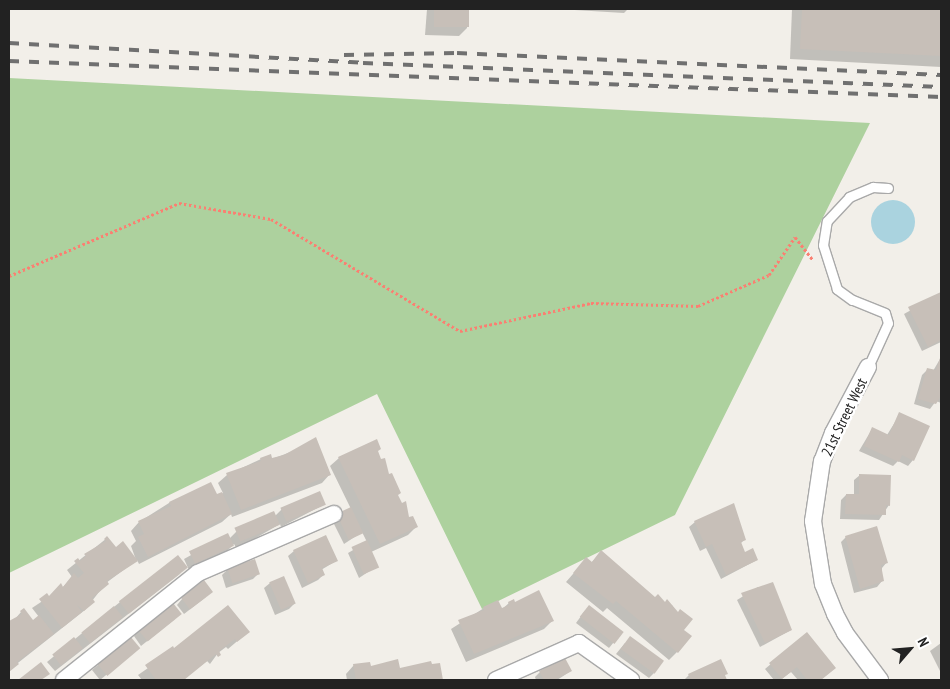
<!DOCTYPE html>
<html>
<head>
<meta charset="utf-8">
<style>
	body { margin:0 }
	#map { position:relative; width:950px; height:689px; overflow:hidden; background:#f2efe9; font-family:"PT Sans Narrow",sans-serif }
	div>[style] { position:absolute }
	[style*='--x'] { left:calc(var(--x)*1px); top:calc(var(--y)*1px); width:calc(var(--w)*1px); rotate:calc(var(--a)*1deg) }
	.forest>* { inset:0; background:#add19e }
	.water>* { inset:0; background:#aad3df }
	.round { border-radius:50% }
	.shadow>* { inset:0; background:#0003 }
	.building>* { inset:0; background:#c7bfb8; transform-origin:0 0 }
	.path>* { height:3px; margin-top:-1.5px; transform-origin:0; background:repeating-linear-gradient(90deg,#fa8072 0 2.5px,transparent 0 5px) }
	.roads { filter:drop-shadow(1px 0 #a9a9a9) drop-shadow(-1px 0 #a9a9a9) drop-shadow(0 1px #a9a9a9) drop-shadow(0 -1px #a9a9a9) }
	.lane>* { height:9px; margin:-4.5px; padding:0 4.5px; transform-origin:4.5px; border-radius:4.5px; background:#fff }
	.street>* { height:16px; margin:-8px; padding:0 8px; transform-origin:8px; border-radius:8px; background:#fff }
	.rail>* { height:4px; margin-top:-2px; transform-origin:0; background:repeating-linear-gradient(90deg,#707070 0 10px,transparent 0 20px) }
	span { translate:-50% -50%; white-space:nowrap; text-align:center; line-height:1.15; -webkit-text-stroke:5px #fff; paint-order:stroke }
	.street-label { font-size:15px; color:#222 }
	.frame { position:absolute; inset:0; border:10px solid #222; pointer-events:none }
	.north { position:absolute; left:885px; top:624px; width:50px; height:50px; -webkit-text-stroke:4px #fff; paint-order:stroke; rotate:63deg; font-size:14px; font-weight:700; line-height:20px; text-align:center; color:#222 }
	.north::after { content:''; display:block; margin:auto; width:18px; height:22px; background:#222; clip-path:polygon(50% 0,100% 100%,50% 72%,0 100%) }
</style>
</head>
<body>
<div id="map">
	<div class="forest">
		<i style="clip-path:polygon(9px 78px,870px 123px,675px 515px,482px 609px,377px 394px,9px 573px)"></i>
	</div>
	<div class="water">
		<i class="round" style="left:871px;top:200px;width:44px;height:44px"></i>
	</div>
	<div class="shadow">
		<i style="clip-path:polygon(427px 9px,468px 9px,467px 28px,459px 36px,425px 35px)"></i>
		<i style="clip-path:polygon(558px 9px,628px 9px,624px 13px)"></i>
		<i style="clip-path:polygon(792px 9px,941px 9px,941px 67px,790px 59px)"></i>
		<i style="clip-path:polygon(941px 293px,941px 342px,922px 351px,904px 314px)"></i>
		<i style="clip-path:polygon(940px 359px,941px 403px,936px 401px,930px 409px,914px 404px,922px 375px,928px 369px,933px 371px)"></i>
		<i style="clip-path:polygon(900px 414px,913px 460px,908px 466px,898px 461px,893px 466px,859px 451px,872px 429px,887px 435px)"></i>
		<i style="clip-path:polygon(315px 439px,330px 474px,322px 483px,232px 517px,231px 514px,222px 522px,139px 564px,137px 560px,106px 583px,85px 610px,9px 670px,9px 626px,21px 612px,33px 622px,39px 617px,32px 608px,62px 588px,72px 577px,67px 570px,107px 538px,115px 548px,136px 560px,131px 546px,136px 541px,131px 531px,139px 522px,169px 503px,211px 484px,216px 496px,223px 493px,218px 483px,227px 475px,261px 459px,272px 459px,301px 448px)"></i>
		<i style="clip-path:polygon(377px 452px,401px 505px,405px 503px,408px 519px,416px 527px,408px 535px,371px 552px,377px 566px,359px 578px,348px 553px,367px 542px,362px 532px,344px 544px,332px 520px,351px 509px,330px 466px,339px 458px)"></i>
		<i style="clip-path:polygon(860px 475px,889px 505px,879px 520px,840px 519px,841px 500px,846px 495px,854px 495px,854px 480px)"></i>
		<i style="clip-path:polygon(325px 504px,281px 527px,280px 524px,237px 549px,234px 544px,227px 551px,189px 570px,184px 559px,227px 535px,229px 539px,236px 532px,275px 516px,282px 509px)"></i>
		<i style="clip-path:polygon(695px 522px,745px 539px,740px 544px,744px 553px,757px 560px,721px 579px,706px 548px,700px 551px,689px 527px)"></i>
		<i style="clip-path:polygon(846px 537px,887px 562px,882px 568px,882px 581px,877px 587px,854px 593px,841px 542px)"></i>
		<i style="clip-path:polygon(294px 551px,336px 561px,321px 570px,323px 575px,318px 580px,302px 588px,288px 556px)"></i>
		<i style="clip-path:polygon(601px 552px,655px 599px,673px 606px,671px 608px,683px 630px,677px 652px,669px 660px,607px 608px,603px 612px,566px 582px,586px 559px,591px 563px)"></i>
		<i style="clip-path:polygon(228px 569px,259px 573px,253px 579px,226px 588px,222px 575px)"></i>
		<i style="clip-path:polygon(181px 573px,55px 671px,47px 662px,120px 602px)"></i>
		<i style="clip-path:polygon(270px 583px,294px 604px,289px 609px,275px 615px,264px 588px)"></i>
		<i style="clip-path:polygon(758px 587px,791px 630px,760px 647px,737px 600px)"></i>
		<i style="clip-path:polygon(206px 597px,184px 614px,177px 605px,182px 599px)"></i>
		<i style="clip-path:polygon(509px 603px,552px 621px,544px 629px,466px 662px,451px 629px,484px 608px,501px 610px)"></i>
		<i style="clip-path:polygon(584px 612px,614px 642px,609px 648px,576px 623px)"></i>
		<i style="clip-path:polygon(175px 619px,141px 646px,134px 636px,139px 631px)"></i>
		<i style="clip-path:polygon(248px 632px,228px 649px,226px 647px,218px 653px,210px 664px,207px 661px,182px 680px,142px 680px,138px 675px,174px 650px)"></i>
		<i style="clip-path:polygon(806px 634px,829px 673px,820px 680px,798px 680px,791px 672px,780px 680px,774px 680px,765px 669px)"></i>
		<i style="clip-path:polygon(130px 638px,133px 653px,100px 680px,92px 670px)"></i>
		<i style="clip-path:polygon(625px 643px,654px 673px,649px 678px,616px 654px)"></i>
		<i style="clip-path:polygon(941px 643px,941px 673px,930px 651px)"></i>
		<i style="clip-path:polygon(720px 661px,726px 680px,684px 680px,689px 675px)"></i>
		<i style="clip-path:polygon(354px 665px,399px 669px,439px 665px,442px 680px,347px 680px,346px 674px)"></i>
		<i style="clip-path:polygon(571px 671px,557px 680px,536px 680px,535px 677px,540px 672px)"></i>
	</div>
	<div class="building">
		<i style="left:434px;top:9px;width:35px;height:18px"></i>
		<i style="clip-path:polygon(802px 9px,941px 9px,941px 56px,800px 49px)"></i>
		<i style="clip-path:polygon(941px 292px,941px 340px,928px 347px,908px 307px)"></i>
		<i style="clip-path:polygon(941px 355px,941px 396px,936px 404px,918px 399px,927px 368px,936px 370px)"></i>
		<i style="clip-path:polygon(899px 412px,930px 426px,914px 461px,902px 455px,899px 462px,864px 446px,872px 427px,889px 435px)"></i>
		<i style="clip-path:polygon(316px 437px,331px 475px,241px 510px,226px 473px,261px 461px,260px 458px,271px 454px,272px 458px,284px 455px)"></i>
		<i style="clip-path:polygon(377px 439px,381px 449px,378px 451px,381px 459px,385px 458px,389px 474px,392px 473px,401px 493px,398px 495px,402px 503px,406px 501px,409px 517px,413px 516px,418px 527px,380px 544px,338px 457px)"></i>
		<i style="clip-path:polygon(859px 474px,891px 475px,890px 506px,886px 505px,886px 515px,845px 514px,846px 494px,859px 494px)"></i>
		<i style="clip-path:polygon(211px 482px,217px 494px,222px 492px,232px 514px,148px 557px,138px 537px,144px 534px,138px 521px,171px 506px,169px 502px)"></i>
		<i style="left:320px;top:491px;width:15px;height:43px;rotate:67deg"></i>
		<i style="clip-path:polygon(734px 503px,746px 540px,741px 542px,745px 552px,753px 548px,758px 560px,726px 575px,712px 544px,706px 547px,694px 521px)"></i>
		<i style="left:351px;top:507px;width:29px;height:16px;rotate:65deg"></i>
		<i style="left:274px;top:511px;width:15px;height:43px;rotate:67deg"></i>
		<i style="clip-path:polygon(877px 526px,888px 563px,881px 565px,884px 581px,860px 589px,845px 536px)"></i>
		<i style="left:228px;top:533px;width:14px;height:43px;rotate:65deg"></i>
		<i style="clip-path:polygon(326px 535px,338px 561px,322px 568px,325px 575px,308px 583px,293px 550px)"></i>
		<i style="clip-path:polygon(107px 536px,116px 547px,123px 541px,138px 561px,107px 581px,109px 584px,92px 598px,95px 602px,84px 611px,77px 605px,82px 612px,62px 628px,39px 599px,47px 593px,49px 596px,61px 583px,63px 587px,74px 573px,78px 578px,84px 573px,74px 561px,78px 558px,80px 561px,86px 556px,84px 554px,106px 541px,104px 539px)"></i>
		<i style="left:367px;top:540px;width:30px;height:17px;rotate:66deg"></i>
		<i style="clip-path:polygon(601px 550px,655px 597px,658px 594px,665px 602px,667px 599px,678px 612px,680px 609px,693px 619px,684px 630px,692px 636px,678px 653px,616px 601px,613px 604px,573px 573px,586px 557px,592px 562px)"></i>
		<i style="left:178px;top:555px;width:16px;height:75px;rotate:52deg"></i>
		<i style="left:255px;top:559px;width:16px;height:29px;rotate:72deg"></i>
		<i style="left:284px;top:576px;width:30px;height:16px;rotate:67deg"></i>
		<i style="left:204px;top:580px;width:15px;height:29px;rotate:53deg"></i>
		<i style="clip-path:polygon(773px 582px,792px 630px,765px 643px,741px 593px)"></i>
		<i style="clip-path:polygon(539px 590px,554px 621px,474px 654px,458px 620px,484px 610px,483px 607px,498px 600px,502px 608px,509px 605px,508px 602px,514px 599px,515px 602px)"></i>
		<i style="left:173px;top:603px;width:14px;height:44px;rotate:51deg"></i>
		<i style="clip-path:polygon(228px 605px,250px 632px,237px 642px,235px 639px,219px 651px,221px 655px,218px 657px,216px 654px,184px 680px,156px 680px,145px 665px,173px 646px,174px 648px)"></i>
		<i style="left:589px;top:605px;width:44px;height:15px;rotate:38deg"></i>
		<i style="left:114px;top:606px;width:14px;height:42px;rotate:51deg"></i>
		<i style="clip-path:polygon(24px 608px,33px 620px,39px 615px,54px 634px,17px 662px,19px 664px,9px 672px,9px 621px,22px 614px,20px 611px)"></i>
		<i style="clip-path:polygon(807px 632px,836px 668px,821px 680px,807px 680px,797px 667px,782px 679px,769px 663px)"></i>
		<i style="left:130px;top:636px;width:16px;height:43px;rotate:50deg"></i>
		<i style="left:630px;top:636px;width:42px;height:16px;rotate:36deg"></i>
		<i style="left:74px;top:637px;width:14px;height:28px;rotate:51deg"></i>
		<i style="clip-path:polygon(565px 658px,572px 671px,554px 680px,544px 680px,539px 671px)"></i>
		<i style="clip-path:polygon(398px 659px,400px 668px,431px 661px,432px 664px,440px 663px,443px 680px,356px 680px,353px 664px,370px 662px,371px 666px)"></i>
		<i style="clip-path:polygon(721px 659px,728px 674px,725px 675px,727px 680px,691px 680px,688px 674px)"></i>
		<i style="clip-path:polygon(41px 662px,50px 674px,41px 680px,18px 680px)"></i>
	</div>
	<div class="path">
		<i style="--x:9;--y:276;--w:185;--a:-23.2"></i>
		<i style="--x:179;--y:203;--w:93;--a:9.9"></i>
		<i style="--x:271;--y:219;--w:220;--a:30.7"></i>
		<i style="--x:460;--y:331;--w:134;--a:-12.1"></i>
		<i style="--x:591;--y:303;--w:107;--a:1.6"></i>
		<i style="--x:698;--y:306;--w:77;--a:-23.6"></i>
		<i style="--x:769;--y:275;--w:46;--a:-55.6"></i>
		<i style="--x:795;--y:237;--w:29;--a:52"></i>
	</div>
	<div class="roads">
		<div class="lane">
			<i style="--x:868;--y:367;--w:48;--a:-65.6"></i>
			<i style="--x:888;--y:323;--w:10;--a:-107"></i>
			<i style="--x:885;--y:313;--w:35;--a:-158"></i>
			<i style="--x:852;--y:300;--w:19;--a:-144"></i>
			<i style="--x:837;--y:289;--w:46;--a:-107.7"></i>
			<i style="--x:823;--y:245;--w:24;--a:-81"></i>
			<i style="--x:827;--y:221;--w:33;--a:-47"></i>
			<i style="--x:849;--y:197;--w:26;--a:-23"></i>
			<i style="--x:873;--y:187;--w:15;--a:4"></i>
		</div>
		<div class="street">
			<i style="--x:868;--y:367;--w:75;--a:117.9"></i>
			<i style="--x:833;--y:433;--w:30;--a:111"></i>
			<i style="--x:822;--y:461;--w:61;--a:98.5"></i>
			<i style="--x:813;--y:521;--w:64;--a:81"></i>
			<i style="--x:823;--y:584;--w:32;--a:68"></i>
			<i style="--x:835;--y:614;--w:21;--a:62"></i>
			<i style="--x:845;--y:633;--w:59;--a:53.3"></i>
			<i style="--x:64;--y:680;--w:171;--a:-38.6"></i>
			<i style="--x:198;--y:573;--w:148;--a:-23.5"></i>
			<i style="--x:496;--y:680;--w:91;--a:-24"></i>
			<i style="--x:579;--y:643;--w:64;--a:35.4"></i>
		</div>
	</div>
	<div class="rail">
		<i style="--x:9;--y:43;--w:355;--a:3.2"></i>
		<i style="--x:363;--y:63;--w:578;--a:2.38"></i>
		<i style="--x:344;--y:55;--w:113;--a:-1"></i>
		<i style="--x:457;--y:53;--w:484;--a:2.6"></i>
		<i style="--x:9;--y:61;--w:933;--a:2.21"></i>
	</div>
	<div class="street-label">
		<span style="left:844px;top:417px;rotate:-64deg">21st Street West</span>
	</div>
	<div class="frame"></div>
	<div class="north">N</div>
</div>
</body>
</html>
